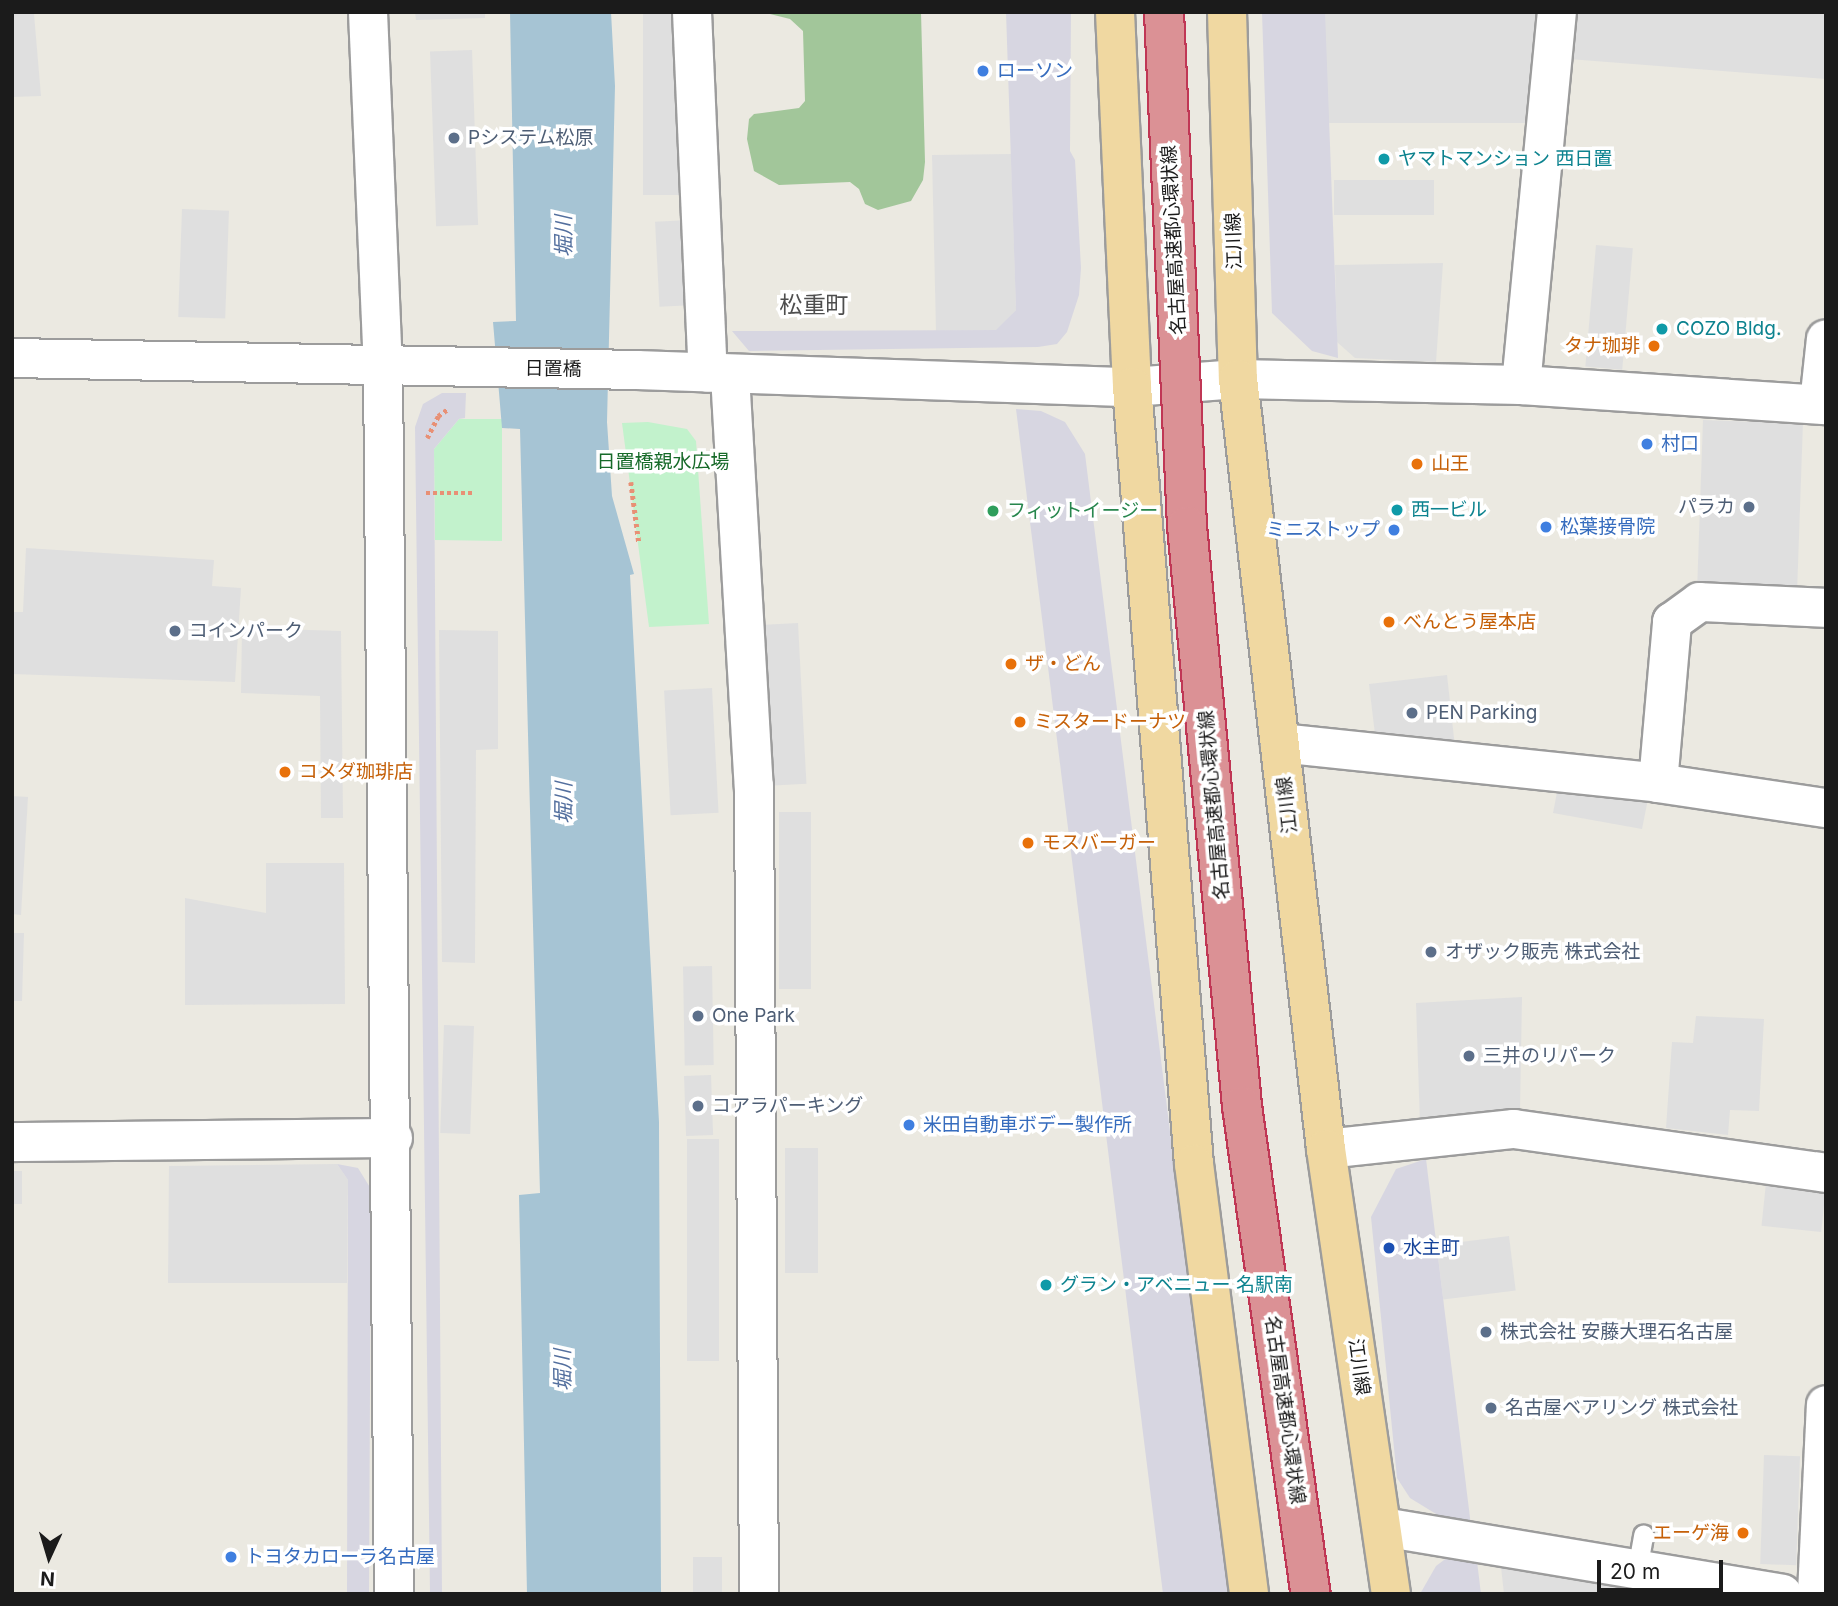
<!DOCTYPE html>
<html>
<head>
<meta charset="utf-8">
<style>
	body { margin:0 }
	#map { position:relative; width:1838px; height:1606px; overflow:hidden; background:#ebe9e1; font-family:Inter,"Noto Sans JP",sans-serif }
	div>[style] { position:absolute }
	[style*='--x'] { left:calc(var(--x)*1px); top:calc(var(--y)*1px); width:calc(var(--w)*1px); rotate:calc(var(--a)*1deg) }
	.forest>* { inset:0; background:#a2c69a }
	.park>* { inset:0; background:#c2f2cc }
	.parking>* { inset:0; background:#dfdfdf; transform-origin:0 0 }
	.plaza>* { inset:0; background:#d7d6e1 }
	.water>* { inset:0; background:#a6c4d4 }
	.path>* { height:4.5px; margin-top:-2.25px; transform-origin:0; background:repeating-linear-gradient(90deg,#e89075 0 3.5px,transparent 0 7px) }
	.roads { filter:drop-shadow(2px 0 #9c9c9c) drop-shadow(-2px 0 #9c9c9c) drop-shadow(0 2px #9c9c9c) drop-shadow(0 -2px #9c9c9c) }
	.service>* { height:19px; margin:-9.5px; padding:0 9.5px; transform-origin:9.5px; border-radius:9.5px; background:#fff }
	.minor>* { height:38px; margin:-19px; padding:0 19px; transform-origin:19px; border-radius:19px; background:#fff }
	.tertiary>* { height:38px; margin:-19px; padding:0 19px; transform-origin:19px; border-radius:19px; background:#fff }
	.primary>* { height:38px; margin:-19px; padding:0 19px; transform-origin:19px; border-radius:19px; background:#f0d8a1 }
	.bridges { filter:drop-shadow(2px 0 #c03755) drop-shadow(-2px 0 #c03755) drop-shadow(0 2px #c03755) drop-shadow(0 -2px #c03755) }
	.motorway-bridge>* { height:38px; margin:-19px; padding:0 19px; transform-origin:19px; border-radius:19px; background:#db9195 }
	.dots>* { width:19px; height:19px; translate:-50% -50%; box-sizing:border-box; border:4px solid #fff; border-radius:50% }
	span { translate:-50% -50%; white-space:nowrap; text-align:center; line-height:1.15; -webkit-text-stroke:7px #fff; paint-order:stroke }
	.shop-label { font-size:19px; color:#366cbe }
	.left { translate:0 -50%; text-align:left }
	.right { translate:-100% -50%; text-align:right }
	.service-label { font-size:19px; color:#4e5e75 }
	.culture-label { font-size:19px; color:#0d838f }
	.street-label { font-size:19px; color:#1b1b1b }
	.food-label { font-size:19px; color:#c56008 }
	.park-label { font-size:19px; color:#176a29 }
	.leisure-label { font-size:19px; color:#27864d }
	.transit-label { font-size:19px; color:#164399 }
	.water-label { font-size:21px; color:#536f9e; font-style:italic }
	.quarter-label { font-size:23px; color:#4e4e4e }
	.frame { position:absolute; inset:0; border:14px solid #1b1b1b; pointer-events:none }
	.north { position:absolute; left:14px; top:1522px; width:70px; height:70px; -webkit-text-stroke:5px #fff; paint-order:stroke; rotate:184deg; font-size:19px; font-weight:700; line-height:28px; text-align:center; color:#1b1b1b }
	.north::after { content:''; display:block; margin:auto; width:24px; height:32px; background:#1b1b1b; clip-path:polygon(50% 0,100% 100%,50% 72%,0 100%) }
	.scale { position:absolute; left:1597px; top:1560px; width:126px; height:32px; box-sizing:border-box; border:4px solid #1b1b1b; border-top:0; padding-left:9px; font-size:21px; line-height:24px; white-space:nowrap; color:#1b1b1b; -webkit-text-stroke:5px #fff; paint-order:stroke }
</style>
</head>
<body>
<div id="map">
	<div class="forest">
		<i style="clip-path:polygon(762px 12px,921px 12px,925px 162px,923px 180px,911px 201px,878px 210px,865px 204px,859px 189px,850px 182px,779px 185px,754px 171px,747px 139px,749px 119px,754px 114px,799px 108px,805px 101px,803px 31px,790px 19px)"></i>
	</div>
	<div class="park">
		<i style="clip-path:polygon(459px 419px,502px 419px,502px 541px,435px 540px,434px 449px)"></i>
		<i style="clip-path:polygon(648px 422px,687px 429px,696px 441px,709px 624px,649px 627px,622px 423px)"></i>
	</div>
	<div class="parking">
		<i style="clip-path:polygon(12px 12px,34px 14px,41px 96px,12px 97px)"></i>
		<i style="clip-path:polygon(415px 12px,485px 12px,485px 18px,416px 20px)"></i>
		<i style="left:643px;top:12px;width:36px;height:183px"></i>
		<i style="left:1325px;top:12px;width:211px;height:111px"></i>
		<i style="clip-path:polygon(1573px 12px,1826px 12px,1826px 79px,1569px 59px)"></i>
		<i style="left:472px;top:50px;width:175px;height:42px;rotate:88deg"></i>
		<i style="clip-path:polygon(1011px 154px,1016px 310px,997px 330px,936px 331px,932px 155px)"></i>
		<i style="left:1434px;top:180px;width:35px;height:100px;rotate:90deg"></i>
		<i style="left:182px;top:209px;width:47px;height:108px;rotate:2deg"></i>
		<i style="left:690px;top:220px;width:85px;height:35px;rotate:87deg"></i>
		<i style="left:1596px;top:245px;width:37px;height:122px;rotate:5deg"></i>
		<i style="clip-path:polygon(1443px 263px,1436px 362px,1355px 358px,1337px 342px,1335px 265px)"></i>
		<i style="left:1703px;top:420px;width:100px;height:169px;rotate:2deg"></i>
		<i style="clip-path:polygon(26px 548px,214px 560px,212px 586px,241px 588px,235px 682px,12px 674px,12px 612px,23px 612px)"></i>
		<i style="left:798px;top:623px;width:161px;height:33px;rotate:87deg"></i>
		<i style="clip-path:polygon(242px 628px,341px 631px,343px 818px,321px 818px,320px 696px,241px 693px)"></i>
		<i style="clip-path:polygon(439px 630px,498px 631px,498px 749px,476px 750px,475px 963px,442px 962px)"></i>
		<i style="clip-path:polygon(1447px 675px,1455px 747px,1376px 743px,1369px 684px)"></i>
		<i style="left:712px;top:688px;width:125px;height:48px;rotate:87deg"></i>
		<i style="clip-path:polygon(1558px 787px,1648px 799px,1642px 829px,1553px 813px)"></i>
		<i style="clip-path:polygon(12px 796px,28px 797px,21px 915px,12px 914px)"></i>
		<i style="left:779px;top:812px;width:32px;height:177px"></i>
		<i style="clip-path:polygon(266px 863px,344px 863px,345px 1004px,185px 1005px,185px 898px,266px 913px)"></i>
		<i style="clip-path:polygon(12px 933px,24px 933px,22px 1001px,12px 1001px)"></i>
		<i style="left:712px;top:966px;width:99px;height:29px;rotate:89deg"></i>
		<i style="clip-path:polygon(1522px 997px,1520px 1110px,1420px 1124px,1416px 1003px)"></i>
		<i style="clip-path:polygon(1696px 1016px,1764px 1019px,1759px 1111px,1730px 1110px,1728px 1135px,1666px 1128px,1672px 1042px,1693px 1043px)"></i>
		<i style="left:444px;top:1025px;width:30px;height:108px;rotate:2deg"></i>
		<i style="left:711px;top:1075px;width:60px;height:27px;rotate:88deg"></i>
		<i style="left:687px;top:1139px;width:32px;height:222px"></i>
		<i style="left:818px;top:1148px;width:125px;height:33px;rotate:90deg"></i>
		<i style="clip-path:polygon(337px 1164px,348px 1180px,347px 1283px,168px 1283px,169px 1166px)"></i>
		<i style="left:12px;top:1171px;width:10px;height:33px"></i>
		<i style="left:1766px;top:1183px;width:60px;height:43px;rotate:6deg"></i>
		<i style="left:1509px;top:1236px;width:55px;height:73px;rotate:83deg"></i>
		<i style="left:1764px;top:1455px;width:36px;height:109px;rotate:2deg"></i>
		<i style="left:693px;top:1557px;width:29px;height:37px"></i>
		<i style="clip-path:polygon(1500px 1558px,1619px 1577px,1621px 1594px,1504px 1594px)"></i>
	</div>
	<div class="plaza">
		<i style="clip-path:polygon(1006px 12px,1071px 12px,1070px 151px,1075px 160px,1081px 268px,1079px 295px,1067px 332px,1057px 344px,1038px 347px,749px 351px,732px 331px,996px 330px,1016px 310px)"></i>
		<i style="clip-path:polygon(1262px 12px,1325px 12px,1338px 358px,1312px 351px,1272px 313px)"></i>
		<i style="clip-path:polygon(442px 393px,466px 393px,465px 418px,459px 419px,434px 449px,442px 1594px,430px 1594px,415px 427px,423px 404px)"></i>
		<i style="clip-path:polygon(1016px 409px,1041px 411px,1065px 422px,1085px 454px,1228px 1594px,1163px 1594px)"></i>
		<i style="clip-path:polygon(1426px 1159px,1471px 1526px,1441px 1517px,1410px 1498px,1397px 1478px,1371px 1217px,1396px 1169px)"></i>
		<i style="clip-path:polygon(337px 1164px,358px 1168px,371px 1189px,369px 1594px,347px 1594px,348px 1180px)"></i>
		<i style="clip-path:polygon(1476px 1553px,1481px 1594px,1420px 1594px,1436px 1566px,1448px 1557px)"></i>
	</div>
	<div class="water">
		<i style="clip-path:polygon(510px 12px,611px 12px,615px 86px,607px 422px,612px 496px,634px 574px,630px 575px,659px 1122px,661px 1594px,527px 1594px,519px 1195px,540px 1193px,520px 429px,502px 428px,493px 322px,516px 321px)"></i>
	</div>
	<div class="path">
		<i style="--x:427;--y:438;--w:25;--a:-63"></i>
		<i style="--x:438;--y:416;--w:12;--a:-35"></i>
		<i style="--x:631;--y:482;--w:62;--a:82.5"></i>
		<i style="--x:426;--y:493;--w:46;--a:0"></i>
	</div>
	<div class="roads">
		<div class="service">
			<i style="--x:1637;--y:1570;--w:36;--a:-80"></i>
		</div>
		<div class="minor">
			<i style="--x:1238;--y:379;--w:283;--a:1.2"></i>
			<i style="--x:1521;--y:385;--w:306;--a:3.8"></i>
			<i style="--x:1521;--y:385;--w:375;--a:-84.5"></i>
			<i style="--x:1819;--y:404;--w:65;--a:-83.9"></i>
			<i style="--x:1280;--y:743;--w:380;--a:6"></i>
			<i style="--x:1658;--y:783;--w:170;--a:8.5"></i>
			<i style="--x:1658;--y:783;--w:162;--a:-85"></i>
			<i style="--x:1672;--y:622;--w:34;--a:-36"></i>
			<i style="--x:1700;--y:602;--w:126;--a:2.7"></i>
			<i style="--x:12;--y:1142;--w:381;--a:-0.6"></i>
			<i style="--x:1326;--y:1149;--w:189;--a:-6.1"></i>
			<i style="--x:1514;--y:1129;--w:315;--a:8"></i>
			<i style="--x:1383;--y:1527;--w:405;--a:9.5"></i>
			<i style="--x:1817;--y:1594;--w:189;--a:-87.3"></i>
		</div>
		<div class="tertiary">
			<i style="--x:368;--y:12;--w:355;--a:87.6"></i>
			<i style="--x:383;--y:367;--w:1227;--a:89.49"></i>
			<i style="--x:692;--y:12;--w:361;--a:87.5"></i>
			<i style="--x:12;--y:358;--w:625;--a:1.1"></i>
			<i style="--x:637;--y:370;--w:495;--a:2"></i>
			<i style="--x:1132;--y:387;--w:106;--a:-4.3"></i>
			<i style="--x:730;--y:375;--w:412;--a:86.7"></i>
			<i style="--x:754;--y:786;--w:808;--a:89.65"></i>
		</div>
		<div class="primary">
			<i style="--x:1115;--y:12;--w:375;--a:87.4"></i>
			<i style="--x:1132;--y:387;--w:779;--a:85.44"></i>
			<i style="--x:1194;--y:1164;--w:434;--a:82.7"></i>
			<i style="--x:1227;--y:12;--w:367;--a:88.3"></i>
			<i style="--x:1238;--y:379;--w:775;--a:83.48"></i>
			<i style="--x:1326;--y:1149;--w:450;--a:81.7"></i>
		</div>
	</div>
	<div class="bridges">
		<div class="motorway-bridge">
			<i style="--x:1164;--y:12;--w:515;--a:87.44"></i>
			<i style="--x:1187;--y:526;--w:583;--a:84.58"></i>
			<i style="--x:1242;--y:1106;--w:493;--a:82"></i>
		</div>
	</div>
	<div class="dots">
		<i style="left:983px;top:71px;background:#3f7fe0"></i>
		<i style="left:454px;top:138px;background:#5c6f8a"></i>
		<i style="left:1384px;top:159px;background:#0f9aa8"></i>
		<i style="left:1662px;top:329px;background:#0f9aa8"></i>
		<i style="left:1654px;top:346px;background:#e8710a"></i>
		<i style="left:1647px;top:444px;background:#3f7fe0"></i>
		<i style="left:1417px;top:464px;background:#e8710a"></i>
		<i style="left:1749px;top:507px;background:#5c6f8a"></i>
		<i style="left:1397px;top:510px;background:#0f9aa8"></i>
		<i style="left:993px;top:511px;background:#2e9e5b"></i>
		<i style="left:1546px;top:527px;background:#3f7fe0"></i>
		<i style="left:1394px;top:530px;background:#3f7fe0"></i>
		<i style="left:1389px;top:622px;background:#e8710a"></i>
		<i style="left:175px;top:631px;background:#5c6f8a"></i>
		<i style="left:1011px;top:664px;background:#e8710a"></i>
		<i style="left:1412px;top:713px;background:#5c6f8a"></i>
		<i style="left:1020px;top:722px;background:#e8710a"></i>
		<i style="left:285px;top:772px;background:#e8710a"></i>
		<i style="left:1028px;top:843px;background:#e8710a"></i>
		<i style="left:1431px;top:952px;background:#5c6f8a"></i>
		<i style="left:698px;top:1016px;background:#5c6f8a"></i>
		<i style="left:1469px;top:1056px;background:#5c6f8a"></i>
		<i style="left:698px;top:1106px;background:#5c6f8a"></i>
		<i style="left:909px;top:1125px;background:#3f7fe0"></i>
		<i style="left:1389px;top:1248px;background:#1a4fb4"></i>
		<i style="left:1046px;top:1285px;background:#0f9aa8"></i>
		<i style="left:1486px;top:1332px;background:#5c6f8a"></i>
		<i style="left:1491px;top:1408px;background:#5c6f8a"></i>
		<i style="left:1743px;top:1533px;background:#e8710a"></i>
		<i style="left:231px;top:1557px;background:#3f7fe0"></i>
	</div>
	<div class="shop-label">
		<span class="left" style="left:997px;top:71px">ローソン</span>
		<span class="left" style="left:1661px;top:444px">村口</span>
		<span class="left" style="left:1560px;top:527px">松葉接骨院</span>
		<span class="right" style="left:1380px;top:530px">ミニストップ</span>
		<span class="left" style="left:923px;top:1125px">米田自動車ボデー製作所</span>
		<span class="left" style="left:245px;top:1557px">トヨタカローラ名古屋</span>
	</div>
	<div class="service-label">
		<span class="left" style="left:468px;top:138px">Pシステム松原</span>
		<span class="right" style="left:1735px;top:507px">パラカ</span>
		<span class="left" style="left:189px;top:631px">コインパーク</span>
		<span class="left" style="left:1426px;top:713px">PEN Parking</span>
		<span class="left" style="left:1445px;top:952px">オザック販売 株式会社</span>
		<span class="left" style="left:712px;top:1016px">One Park</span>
		<span class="left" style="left:1483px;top:1056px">三井のリパーク</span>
		<span class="left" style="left:712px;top:1106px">コアラパーキング</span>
		<span class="left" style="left:1500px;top:1332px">株式会社 安藤大理石名古屋</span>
		<span class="left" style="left:1505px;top:1408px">名古屋ベアリング 株式会社</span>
	</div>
	<div class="culture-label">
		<span class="left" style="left:1398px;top:159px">ヤマトマンション 西日置</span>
		<span class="left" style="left:1676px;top:329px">COZO Bldg.</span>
		<span class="left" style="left:1411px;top:510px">西一ビル</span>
		<span class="left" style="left:1060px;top:1285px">グラン・アベニュー 名駅南</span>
	</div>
	<div class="street-label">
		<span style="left:1174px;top:240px;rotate:-93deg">名古屋高速都心環状線</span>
		<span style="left:1234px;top:241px;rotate:-92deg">江川線</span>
		<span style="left:553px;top:369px;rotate:1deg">日置橋</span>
		<span style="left:1214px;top:805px;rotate:-95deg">名古屋高速都心環状線</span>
		<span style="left:1287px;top:805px;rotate:-97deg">江川線</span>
		<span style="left:1359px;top:1367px;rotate:82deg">江川線</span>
		<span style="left:1285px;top:1410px;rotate:82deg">名古屋高速都心環状線</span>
	</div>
	<div class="food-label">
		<span class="right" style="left:1640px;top:346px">タナ珈琲</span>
		<span class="left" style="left:1431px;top:464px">山王</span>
		<span class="left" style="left:1403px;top:622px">べんとう屋本店</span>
		<span class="left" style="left:1025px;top:664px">ザ・どん</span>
		<span class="left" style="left:1034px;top:722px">ミスタードーナツ</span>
		<span class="left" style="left:299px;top:772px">コメダ珈琲店</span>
		<span class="left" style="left:1042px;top:843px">モスバーガー</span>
		<span class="right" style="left:1729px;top:1533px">エーゲ海</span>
	</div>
	<div class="park-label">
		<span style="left:663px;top:462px">日置橋親水広場</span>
	</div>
	<div class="leisure-label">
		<span class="left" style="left:1007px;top:511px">フィットイージー</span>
	</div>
	<div class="transit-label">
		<span class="left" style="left:1403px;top:1248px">水主町</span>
	</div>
	<div class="water-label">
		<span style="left:564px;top:236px;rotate:-91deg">堀川</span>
		<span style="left:564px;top:803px;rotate:-90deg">堀川</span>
		<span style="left:563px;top:1370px;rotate:-91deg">堀川</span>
	</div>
	<div class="quarter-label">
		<span style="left:814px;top:305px">松重町</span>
	</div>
	<div class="frame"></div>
	<div class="north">N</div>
	<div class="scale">20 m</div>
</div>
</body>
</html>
